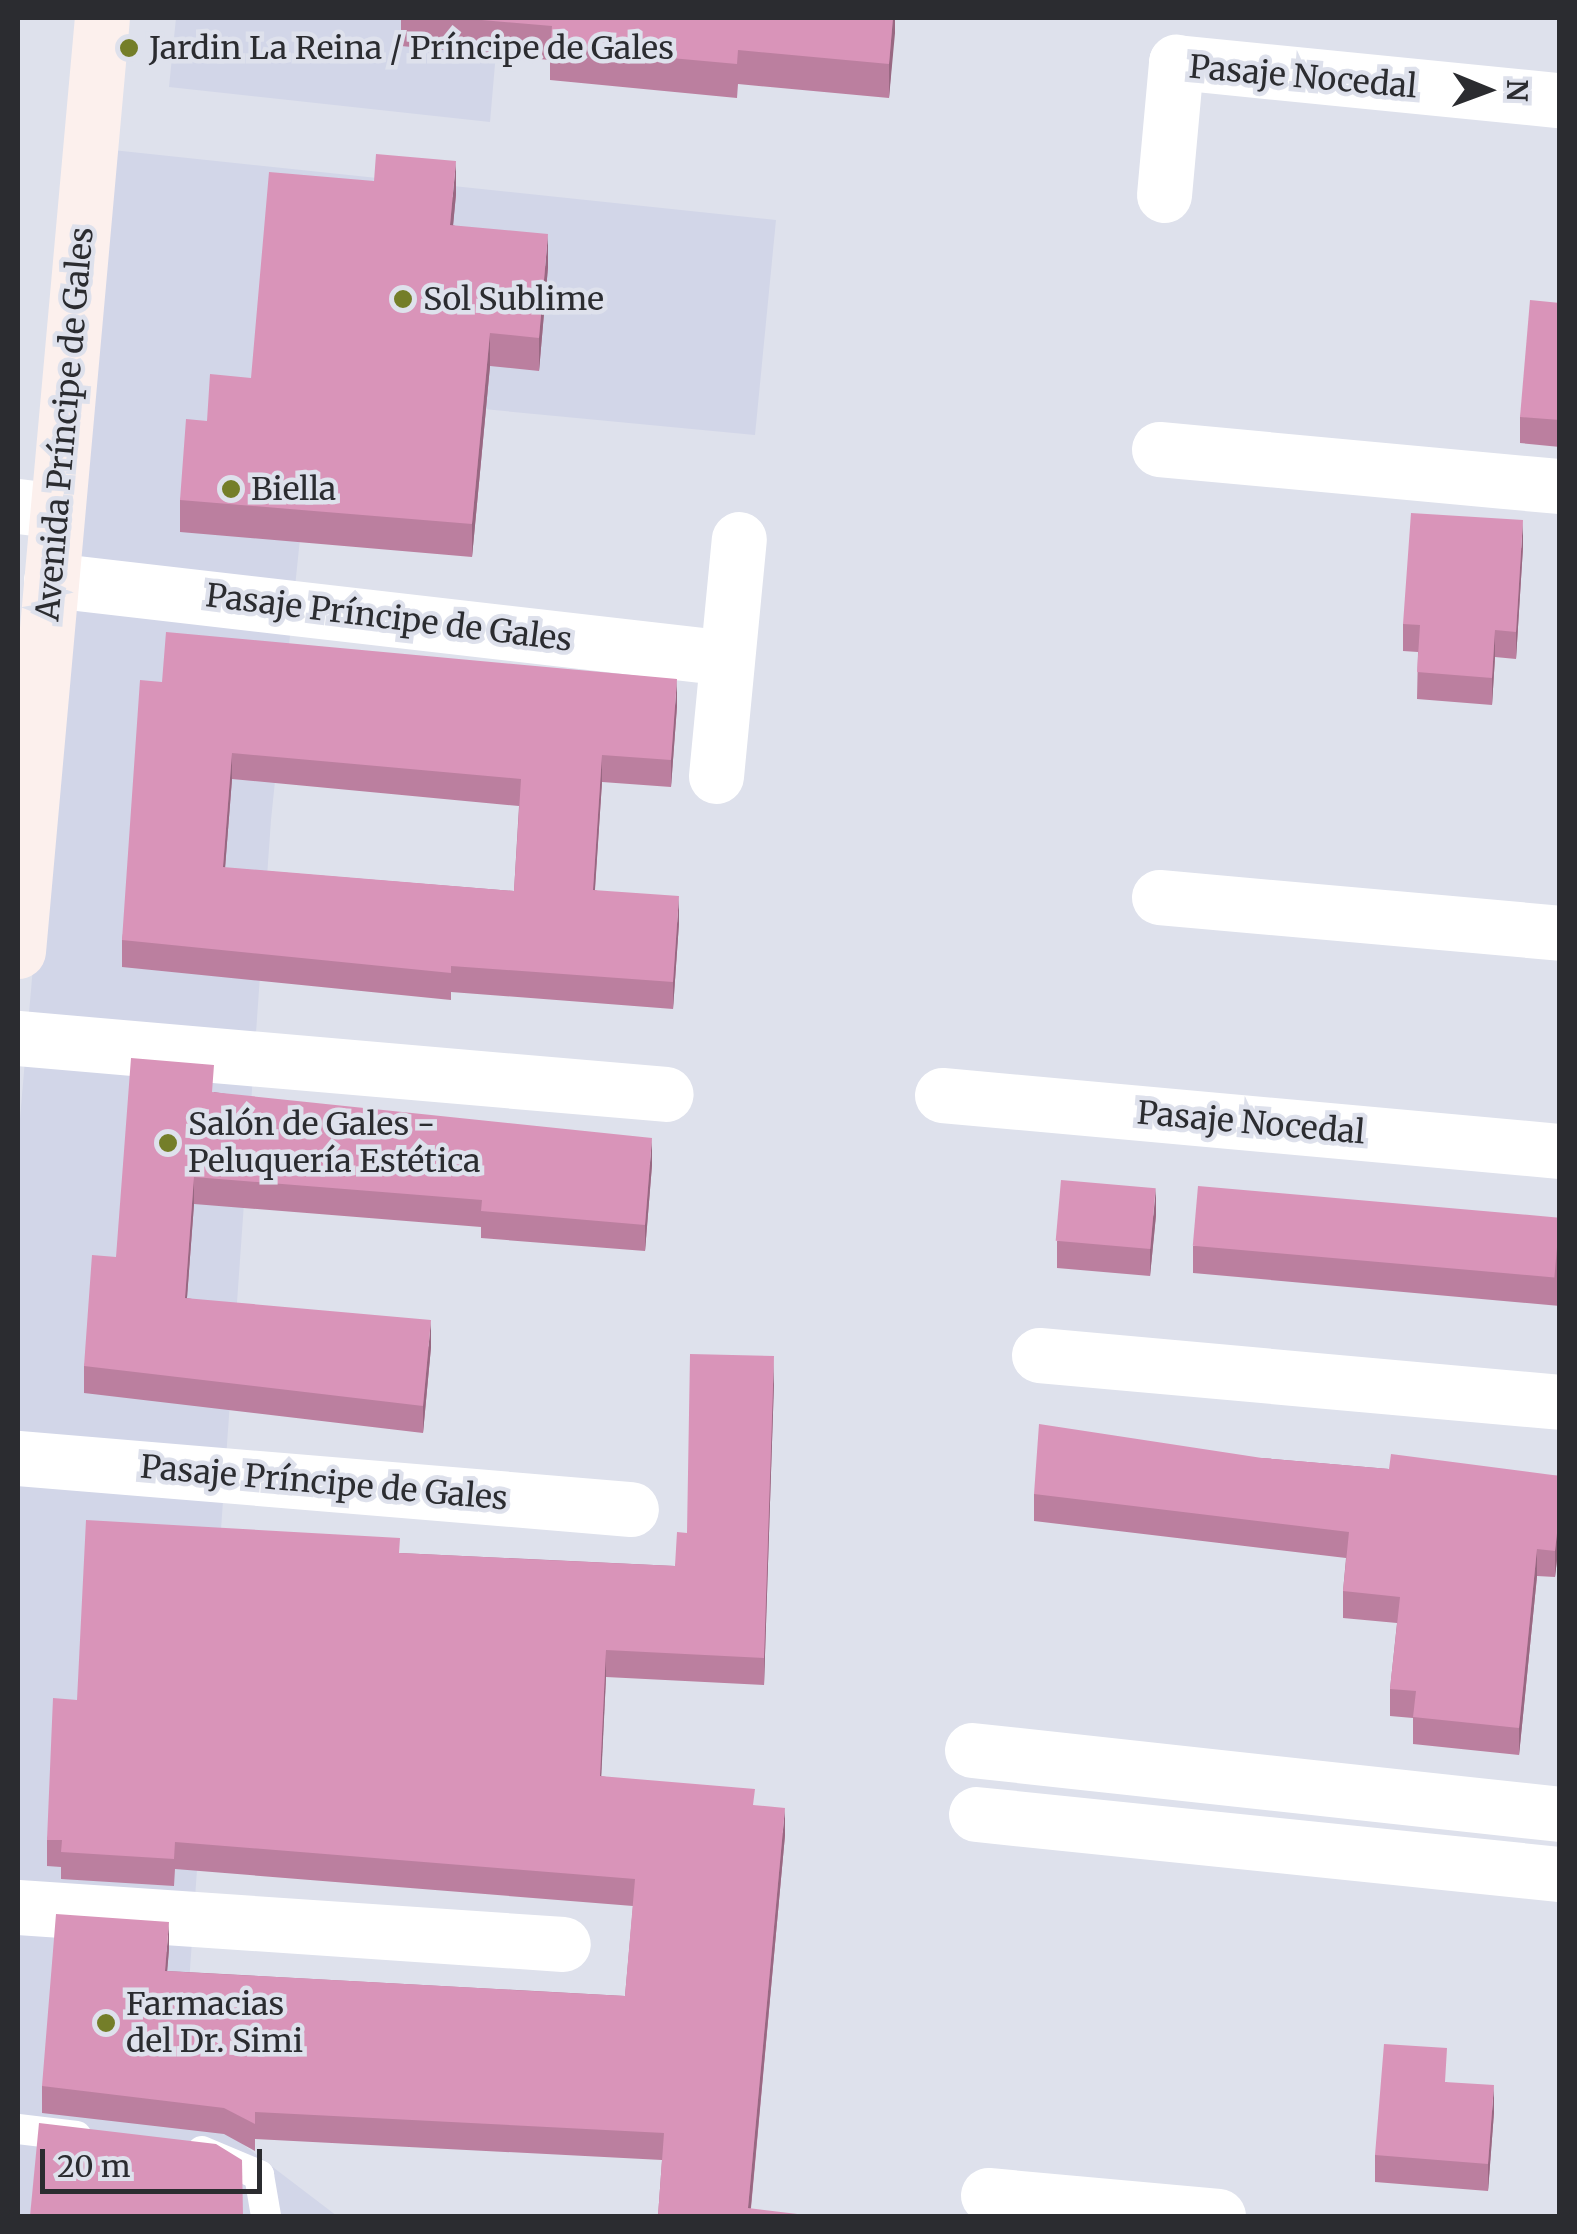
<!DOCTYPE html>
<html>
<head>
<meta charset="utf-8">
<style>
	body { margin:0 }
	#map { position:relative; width:1577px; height:2234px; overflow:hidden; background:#dee1ec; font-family:Merriweather,serif }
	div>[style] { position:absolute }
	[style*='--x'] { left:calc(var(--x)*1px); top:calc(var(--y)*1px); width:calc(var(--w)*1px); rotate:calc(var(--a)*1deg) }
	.built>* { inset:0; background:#d2d6e8 }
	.lane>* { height:30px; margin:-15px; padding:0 15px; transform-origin:15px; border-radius:15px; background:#fff }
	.street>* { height:55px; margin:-27.5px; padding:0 27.5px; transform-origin:27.5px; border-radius:27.5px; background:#fff }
	.secondary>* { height:55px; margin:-27.5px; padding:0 27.5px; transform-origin:27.5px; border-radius:27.5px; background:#fcf0ed }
	.wall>* { inset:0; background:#bb7f9f }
	.shaded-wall>* { inset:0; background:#986882 }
	.building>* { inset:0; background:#d994b9; transform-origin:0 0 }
	.dots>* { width:28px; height:28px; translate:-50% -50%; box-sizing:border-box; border:5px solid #dee1ec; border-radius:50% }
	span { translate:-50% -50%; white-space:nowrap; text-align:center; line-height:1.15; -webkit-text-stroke:9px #dee1ec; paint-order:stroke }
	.poi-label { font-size:32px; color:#2b2c30 }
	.left { translate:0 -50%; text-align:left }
	.street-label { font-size:32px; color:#2b2c30 }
	.frame { position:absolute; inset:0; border:20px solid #2b2c30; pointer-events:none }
	.north { position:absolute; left:1437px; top:40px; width:100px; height:100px; -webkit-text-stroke:8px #dee1ec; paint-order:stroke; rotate:91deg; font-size:28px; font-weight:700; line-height:40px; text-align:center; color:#2b2c30 }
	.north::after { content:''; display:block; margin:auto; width:35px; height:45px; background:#2b2c30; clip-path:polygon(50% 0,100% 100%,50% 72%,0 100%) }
	.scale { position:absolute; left:40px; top:2149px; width:222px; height:45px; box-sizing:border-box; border:5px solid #2b2c30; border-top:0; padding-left:12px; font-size:30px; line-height:35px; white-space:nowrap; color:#2b2c30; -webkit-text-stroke:8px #dee1ec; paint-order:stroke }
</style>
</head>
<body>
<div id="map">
	<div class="built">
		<i style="clip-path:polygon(176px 18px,499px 18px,490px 122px,169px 87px)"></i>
		<i style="clip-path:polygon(103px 149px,776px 220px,755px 435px,315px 393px,271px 820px,181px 2097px,337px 2216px,18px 2216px,18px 1142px)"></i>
	</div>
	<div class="lane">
		<i style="--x:18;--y:2129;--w:59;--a:6.8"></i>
		<i style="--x:202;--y:2151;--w:62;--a:22.8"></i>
		<i style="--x:259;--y:2175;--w:42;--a:80.3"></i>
	</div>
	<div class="street">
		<i style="--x:1164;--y:195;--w:134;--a:-84.8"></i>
		<i style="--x:1176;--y:62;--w:386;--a:5.7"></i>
		<i style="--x:1159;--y:449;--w:403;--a:5.3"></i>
		<i style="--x:18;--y:506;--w:39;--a:7"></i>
		<i style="--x:51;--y:580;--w:680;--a:6.58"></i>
		<i style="--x:716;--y:776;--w:238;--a:-84.5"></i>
		<i style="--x:1159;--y:897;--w:403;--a:5.1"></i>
		<i style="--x:18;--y:1038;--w:650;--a:4.94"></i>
		<i style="--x:942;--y:1095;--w:621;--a:5.18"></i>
		<i style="--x:1039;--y:1355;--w:523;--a:5.15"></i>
		<i style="--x:18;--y:1458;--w:615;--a:4.76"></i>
		<i style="--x:972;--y:1750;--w:591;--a:6.21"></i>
		<i style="--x:976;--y:1814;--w:587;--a:5.87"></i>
		<i style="--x:18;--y:1907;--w:546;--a:3.88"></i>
		<i style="--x:988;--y:2195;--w:231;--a:5.2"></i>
	</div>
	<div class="secondary">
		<i style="--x:18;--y:951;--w:937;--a:-84.86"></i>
	</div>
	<div class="wall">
		<i style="clip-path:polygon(401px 18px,895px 18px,889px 98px,738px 84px,737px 98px,550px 80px,550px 60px,401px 46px)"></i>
		<i style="clip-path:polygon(456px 194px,453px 225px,548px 267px,539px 371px,490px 366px,472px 557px,180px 532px,180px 500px,207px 421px)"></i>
		<i style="clip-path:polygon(1560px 303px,1560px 447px,1520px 443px,1520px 417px)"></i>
		<i style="clip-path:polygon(1523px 547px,1516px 659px,1495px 657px,1492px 705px,1417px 699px,1418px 652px,1403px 651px,1403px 624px)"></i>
		<i style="clip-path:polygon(evenodd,162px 682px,677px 706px,671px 787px,602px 782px,595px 890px,679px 923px,673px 1009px,451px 992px,451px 1000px,122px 967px,122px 940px,162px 682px,232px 779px,519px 806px,514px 891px,225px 868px,232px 779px)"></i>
		<i style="clip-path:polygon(214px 1092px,652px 1165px,645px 1251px,481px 1238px,481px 1227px,194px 1204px,187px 1298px,431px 1347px,423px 1433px,84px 1393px,84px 1366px,116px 1257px)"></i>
		<i style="clip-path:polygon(1156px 1215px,1150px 1276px,1057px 1268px,1057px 1241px)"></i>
		<i style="clip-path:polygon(1560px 1218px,1560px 1306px,1193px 1273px,1193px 1246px)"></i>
		<i style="clip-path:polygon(774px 1382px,764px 1685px,606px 1677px,601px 1776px,755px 1806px,785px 1835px,751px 2208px,658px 2216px,662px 2160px,255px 2139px,255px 2151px,224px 2134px,42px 2113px,42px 2086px,169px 1949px,167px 1971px,625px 1996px,633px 1906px,175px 1869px,174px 1886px,61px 1879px,61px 1867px,47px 1866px,47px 1840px,77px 1700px,400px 1553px,675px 1566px,687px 1533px)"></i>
		<i style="clip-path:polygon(1262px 1458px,1389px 1469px,1560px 1476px,1560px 1533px,1555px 1577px,1537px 1576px,1519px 1755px,1413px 1744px,1413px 1718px,1390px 1716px,1390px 1689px,1397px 1623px,1343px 1618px,1343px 1591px,1346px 1558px,1034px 1521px,1034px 1494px)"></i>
		<i style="clip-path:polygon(1446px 2082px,1494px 2112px,1488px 2191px,1375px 2182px,1375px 2155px)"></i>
	</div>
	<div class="shaded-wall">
		<i style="clip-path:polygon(893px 18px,895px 18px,895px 33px,889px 98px,889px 64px)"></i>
		<i style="clip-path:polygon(456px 161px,456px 194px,450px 258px,450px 225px)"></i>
		<i style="clip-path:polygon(548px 234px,548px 267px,539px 371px,539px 338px)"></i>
		<i style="clip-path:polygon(490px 333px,490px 366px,472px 557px,472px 524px)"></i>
		<i style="clip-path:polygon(1523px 520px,1523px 547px,1516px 659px,1516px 632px)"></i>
		<i style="clip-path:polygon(1495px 630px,1495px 657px,1492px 705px,1492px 678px)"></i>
		<i style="clip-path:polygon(677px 679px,677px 706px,671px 787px,671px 760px)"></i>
		<i style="clip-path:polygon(232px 753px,232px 779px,223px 894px,223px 867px)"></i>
		<i style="clip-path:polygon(602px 755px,602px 782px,593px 917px,593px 890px)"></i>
		<i style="clip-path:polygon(679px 896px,679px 923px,673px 1009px,673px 982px)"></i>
		<i style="clip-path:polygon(652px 1138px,652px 1165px,645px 1251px,645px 1225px)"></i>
		<i style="clip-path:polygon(194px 1177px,194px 1204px,185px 1324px,185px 1298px)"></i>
		<i style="clip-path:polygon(1156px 1188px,1156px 1215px,1150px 1276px,1150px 1249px)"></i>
		<i style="clip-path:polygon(431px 1320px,431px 1347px,423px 1433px,423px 1406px)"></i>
		<i style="clip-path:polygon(774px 1356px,774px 1382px,764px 1685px,764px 1658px)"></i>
		<i style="clip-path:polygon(1560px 1506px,1560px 1533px,1555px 1577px,1555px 1551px)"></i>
		<i style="clip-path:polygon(1537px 1549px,1537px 1576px,1519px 1755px,1519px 1728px)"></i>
		<i style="clip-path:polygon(606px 1650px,606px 1677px,600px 1803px,600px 1776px)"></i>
		<i style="clip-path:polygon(785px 1808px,785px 1835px,750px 2216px,748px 2208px)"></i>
		<i style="clip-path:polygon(169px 1922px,169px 1949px,165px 1998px,165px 1971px)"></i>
		<i style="clip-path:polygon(1494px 2085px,1494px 2112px,1488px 2191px,1488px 2164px)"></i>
	</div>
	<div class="building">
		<i style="clip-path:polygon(459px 18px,893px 18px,889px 64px,738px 50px,737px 64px,550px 47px,552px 26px)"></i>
		<i style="clip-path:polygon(376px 154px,456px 161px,450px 225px,548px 234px,539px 338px,490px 333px,472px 524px,180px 500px,186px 419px,207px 421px,210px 374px,251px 378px,269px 172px,374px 181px)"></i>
		<i style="clip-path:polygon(1530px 300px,1560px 303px,1560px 420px,1520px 417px)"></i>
		<i style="clip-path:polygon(1411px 513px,1523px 520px,1516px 632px,1495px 630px,1492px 678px,1417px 672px,1420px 625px,1403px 624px)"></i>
		<i style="clip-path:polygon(evenodd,166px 632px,677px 679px,671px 760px,602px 755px,593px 890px,679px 896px,673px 982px,451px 966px,451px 973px,122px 940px,140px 680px,162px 682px,166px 632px,232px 753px,521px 779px,514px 891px,223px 867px,232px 753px)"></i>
		<i style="clip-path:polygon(131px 1058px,214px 1065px,212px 1092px,652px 1138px,645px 1225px,481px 1211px,482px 1200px,194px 1177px,185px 1298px,431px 1320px,423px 1406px,84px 1366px,92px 1255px,116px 1257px)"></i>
		<i style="left:1061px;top:1180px;width:95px;height:61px;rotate:5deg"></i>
		<i style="left:1198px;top:1186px;width:363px;height:60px;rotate:5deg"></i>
		<i style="clip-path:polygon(690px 1354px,774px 1356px,764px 1658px,606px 1650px,600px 1776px,755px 1789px,753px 1805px,785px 1808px,748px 2208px,814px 2216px,658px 2216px,664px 2133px,255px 2112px,255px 2124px,224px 2108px,42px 2086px,56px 1914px,169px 1922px,165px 1971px,625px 1996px,635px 1879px,175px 1842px,174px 1859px,61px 1852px,62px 1840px,47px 1840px,53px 1698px,77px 1700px,86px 1520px,400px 1538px,399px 1553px,675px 1566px,677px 1532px,687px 1533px)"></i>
		<i style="clip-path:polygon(1039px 1424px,1262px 1458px,1389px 1469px,1391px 1454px,1560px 1476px,1560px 1506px,1555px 1551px,1537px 1549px,1519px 1728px,1413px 1717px,1416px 1691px,1390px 1689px,1400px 1597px,1343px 1591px,1349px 1532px,1034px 1494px)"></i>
		<i style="clip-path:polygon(1384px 2044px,1447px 2048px,1445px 2082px,1494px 2085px,1488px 2164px,1375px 2155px)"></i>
		<i style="clip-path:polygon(39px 2123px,216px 2144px,242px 2160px,243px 2216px,30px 2216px)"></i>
	</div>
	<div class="dots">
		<i style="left:129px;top:48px;background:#747e29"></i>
		<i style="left:403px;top:299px;background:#747e29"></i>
		<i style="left:231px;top:489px;background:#747e29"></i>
		<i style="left:168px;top:1143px;background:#747e29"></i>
		<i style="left:106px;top:2023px;background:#747e29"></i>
	</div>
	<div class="poi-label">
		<span class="left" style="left:149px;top:48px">Jardin La Reina / Príncipe de Gales</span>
		<span class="left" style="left:423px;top:299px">Sol Sublime</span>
		<span class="left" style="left:251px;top:489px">Biella</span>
		<span class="left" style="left:188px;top:1143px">Salón de Gales -<br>Peluquería Estética</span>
		<span class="left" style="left:126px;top:2023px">Farmacias<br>del Dr. Simi</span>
	</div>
	<div class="street-label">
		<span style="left:1303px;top:77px;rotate:5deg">Pasaje Nocedal</span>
		<span style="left:65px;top:424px;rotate:-85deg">Avenida Príncipe de Gales</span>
		<span style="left:389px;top:618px;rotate:7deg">Pasaje Príncipe de Gales</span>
		<span style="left:1251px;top:1123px;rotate:5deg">Pasaje Nocedal</span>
		<span style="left:324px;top:1483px;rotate:5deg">Pasaje Príncipe de Gales</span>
	</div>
	<div class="frame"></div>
	<div class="north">N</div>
	<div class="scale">20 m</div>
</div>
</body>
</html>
